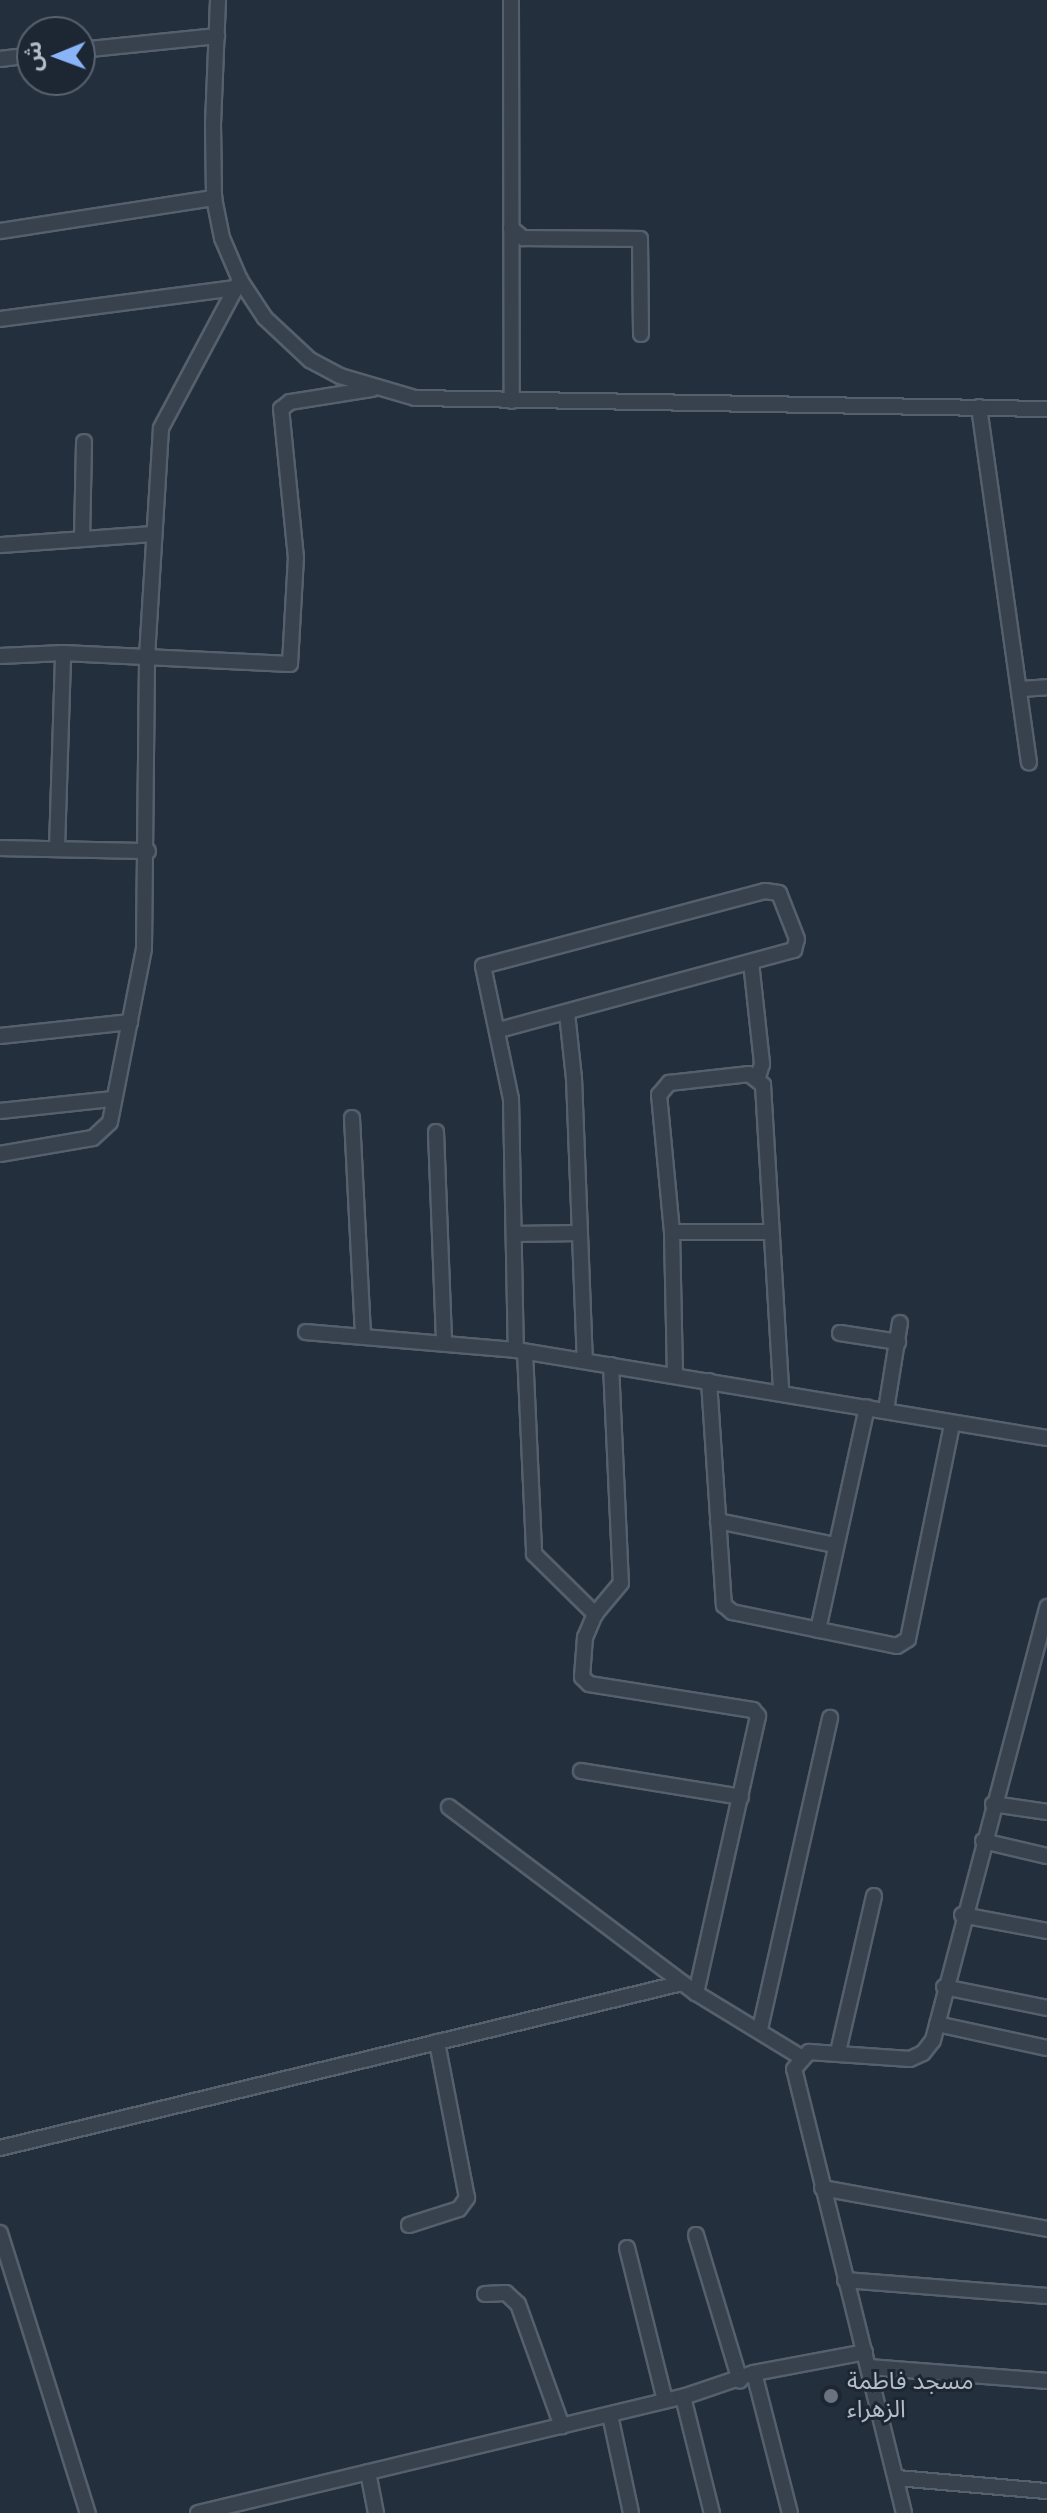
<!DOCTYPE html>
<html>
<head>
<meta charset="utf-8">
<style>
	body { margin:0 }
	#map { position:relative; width:1047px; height:2513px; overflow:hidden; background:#242f3e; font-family:Roboto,"Noto Sans Arabic",sans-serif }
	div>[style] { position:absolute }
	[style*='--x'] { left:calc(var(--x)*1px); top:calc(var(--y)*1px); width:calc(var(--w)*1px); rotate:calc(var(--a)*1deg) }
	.roads { filter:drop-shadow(2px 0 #565f6c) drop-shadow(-2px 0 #565f6c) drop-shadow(0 2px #565f6c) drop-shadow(0 -2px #565f6c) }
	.minor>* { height:14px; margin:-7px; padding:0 7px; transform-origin:7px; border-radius:7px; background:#38414e }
	.dots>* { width:22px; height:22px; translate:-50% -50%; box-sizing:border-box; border:4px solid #1d2633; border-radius:50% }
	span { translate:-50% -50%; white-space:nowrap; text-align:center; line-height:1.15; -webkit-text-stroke:6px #1d2633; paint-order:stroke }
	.poi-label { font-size:24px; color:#b4bcc9 }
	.left { translate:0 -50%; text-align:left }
	.north { position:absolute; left:16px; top:16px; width:80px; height:80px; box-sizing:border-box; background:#1d2633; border:2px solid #59626f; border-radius:50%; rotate:269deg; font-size:22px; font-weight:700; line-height:32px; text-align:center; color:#b4bcc9 }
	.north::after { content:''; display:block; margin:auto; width:28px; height:36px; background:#8ab4f8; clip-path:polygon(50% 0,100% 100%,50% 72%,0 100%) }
</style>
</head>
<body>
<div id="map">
	<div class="roads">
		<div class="minor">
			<i style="--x:218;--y:0;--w:124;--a:92.3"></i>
			<i style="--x:213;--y:124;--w:74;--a:89.2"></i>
			<i style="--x:214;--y:198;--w:41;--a:78.7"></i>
			<i style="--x:222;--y:238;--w:46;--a:66.8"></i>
			<i style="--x:240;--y:280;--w:45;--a:56.7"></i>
			<i style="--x:265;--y:318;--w:62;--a:43"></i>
			<i style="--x:310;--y:360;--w:34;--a:28"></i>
			<i style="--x:340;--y:376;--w:78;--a:16.3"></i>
			<i style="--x:415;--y:398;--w:632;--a:1"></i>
			<i style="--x:511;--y:0;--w:401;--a:89.9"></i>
			<i style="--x:80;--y:50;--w:138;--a:-5.8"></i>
			<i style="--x:0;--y:59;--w:32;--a:-7"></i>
			<i style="--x:511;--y:228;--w:16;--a:40"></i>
			<i style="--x:523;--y:238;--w:117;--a:0.5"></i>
			<i style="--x:640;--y:239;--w:95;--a:89.4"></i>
			<i style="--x:0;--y:231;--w:217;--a:-8.8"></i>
			<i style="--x:0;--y:319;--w:238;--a:-7.5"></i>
			<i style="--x:979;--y:407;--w:359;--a:82"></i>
			<i style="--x:82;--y:539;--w:97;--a:-88.8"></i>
			<i style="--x:0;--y:545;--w:153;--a:-4.1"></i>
			<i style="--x:0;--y:656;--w:63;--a:-2.7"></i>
			<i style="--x:63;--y:653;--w:227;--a:2.8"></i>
			<i style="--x:290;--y:664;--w:106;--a:-86.8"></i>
			<i style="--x:296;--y:558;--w:150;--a:-95.7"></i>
			<i style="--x:281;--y:409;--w:11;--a:-38"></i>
			<i style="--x:290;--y:402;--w:83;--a:-9"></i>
			<i style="--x:1021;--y:689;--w:26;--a:-4"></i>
			<i style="--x:0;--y:848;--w:148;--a:1.2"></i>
			<i style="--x:57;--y:849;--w:196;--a:-88.2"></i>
			<i style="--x:751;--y:962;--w:103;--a:83.8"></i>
			<i style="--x:762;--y:1064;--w:14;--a:107"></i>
			<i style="--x:567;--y:1013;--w:65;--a:83.9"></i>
			<i style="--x:574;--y:1078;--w:282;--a:87.8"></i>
			<i style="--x:499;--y:1030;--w:306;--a:-15.2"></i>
			<i style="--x:794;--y:950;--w:11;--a:-75"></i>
			<i style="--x:797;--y:939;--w:49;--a:-111.4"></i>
			<i style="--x:779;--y:893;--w:14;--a:-172"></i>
			<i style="--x:765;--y:891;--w:292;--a:165.1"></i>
			<i style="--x:483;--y:966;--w:136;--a:78.1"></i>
			<i style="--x:511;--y:1099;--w:251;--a:88.9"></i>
			<i style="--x:0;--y:1036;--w:131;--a:-6.1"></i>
			<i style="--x:0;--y:1111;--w:114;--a:-6.1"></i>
			<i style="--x:352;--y:1118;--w:218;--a:87.1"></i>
			<i style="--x:436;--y:1132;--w:211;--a:87.8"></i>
			<i style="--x:0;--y:1154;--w:94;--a:-9.8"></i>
			<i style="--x:93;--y:1138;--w:23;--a:-43"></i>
			<i style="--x:110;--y:1122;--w:177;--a:-78.9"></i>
			<i style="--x:144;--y:948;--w:291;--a:-89.4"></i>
			<i style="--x:147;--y:657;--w:229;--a:-86.5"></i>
			<i style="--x:161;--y:428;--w:168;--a:-61.9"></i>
			<i style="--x:672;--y:1232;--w:99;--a:0"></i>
			<i style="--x:514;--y:1234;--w:66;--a:-0.9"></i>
			<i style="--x:306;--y:1332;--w:211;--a:4.9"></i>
			<i style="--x:516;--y:1350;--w:538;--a:9.41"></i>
			<i style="--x:840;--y:1333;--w:59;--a:8.8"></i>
			<i style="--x:525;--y:1352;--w:202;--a:87.4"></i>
			<i style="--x:534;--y:1554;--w:86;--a:44.5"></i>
			<i style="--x:611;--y:1365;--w:218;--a:87.4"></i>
			<i style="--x:621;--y:1583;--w:40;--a:130"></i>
			<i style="--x:595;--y:1614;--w:25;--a:113"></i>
			<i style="--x:585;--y:1637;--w:40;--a:94.3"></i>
			<i style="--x:582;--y:1677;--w:10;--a:45"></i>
			<i style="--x:589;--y:1684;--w:166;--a:9"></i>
			<i style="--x:753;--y:1710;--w:8;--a:50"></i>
			<i style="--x:758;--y:1716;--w:284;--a:102.6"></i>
			<i style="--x:675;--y:1375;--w:143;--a:-91.2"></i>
			<i style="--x:672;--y:1232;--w:138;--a:-95.4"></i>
			<i style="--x:659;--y:1095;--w:16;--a:-50"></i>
			<i style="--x:669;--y:1083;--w:81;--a:-6.4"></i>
			<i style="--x:749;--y:1074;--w:18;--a:38"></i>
			<i style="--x:763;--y:1085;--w:307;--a:86.6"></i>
			<i style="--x:709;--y:1381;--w:225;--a:86.2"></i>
			<i style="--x:724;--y:1605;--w:11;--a:41"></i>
			<i style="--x:732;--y:1612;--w:168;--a:11.6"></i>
			<i style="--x:897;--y:1646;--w:13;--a:-32"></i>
			<i style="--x:908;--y:1639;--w:219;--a:-78.4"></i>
			<i style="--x:886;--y:1410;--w:88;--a:-80.9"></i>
			<i style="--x:718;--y:1521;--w:119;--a:11.6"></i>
			<i style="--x:818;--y:1630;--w:228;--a:-77.6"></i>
			<i style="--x:581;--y:1771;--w:162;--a:9.2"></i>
			<i style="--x:993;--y:1804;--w:55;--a:8.4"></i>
			<i style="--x:449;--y:1807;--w:309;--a:37"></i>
			<i style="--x:696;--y:1993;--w:123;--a:31.4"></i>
			<i style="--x:983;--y:1841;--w:66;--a:13.2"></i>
			<i style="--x:962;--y:1915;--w:86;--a:10.7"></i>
			<i style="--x:944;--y:1987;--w:105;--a:11.5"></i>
			<i style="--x:937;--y:2024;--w:113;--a:12.3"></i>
			<i style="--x:760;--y:2029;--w:319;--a:-77.3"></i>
			<i style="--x:838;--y:2052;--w:160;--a:-77"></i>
			<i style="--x:0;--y:2148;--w:702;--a:-13.6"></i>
			<i style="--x:822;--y:2188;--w:229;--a:10.3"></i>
			<i style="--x:409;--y:2225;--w:52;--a:-17.7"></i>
			<i style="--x:459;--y:2209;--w:14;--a:-54"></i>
			<i style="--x:467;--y:2198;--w:159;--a:-100.9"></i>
			<i style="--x:0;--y:2233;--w:294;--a:72.6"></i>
			<i style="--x:696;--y:2235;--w:152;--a:73.2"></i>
			<i style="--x:627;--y:2248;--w:157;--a:76"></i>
			<i style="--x:845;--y:2280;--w:203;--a:4.5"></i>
			<i style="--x:485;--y:2294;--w:21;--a:-3"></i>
			<i style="--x:506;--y:2293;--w:16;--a:43"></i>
			<i style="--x:518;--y:2304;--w:130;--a:70.2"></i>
			<i style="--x:869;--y:2367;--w:179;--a:4.5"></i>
			<i style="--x:754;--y:2373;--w:145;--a:75.6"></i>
			<i style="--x:683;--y:2397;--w:120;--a:76"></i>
			<i style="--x:610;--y:2415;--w:100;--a:77.9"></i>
			<i style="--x:368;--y:2472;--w:42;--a:79"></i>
			<i style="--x:897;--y:2478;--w:151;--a:5"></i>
			<i style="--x:198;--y:2513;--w:499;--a:-13.5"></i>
			<i style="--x:683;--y:2397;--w:75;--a:-18.7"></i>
			<i style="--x:754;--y:2373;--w:113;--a:-10.7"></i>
			<i style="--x:904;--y:2513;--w:457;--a:-103.9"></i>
			<i style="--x:794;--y:2069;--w:23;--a:-49"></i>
			<i style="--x:809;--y:2052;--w:101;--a:4"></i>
			<i style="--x:910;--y:2059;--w:14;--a:-25"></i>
			<i style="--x:923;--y:2053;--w:16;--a:-52"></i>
			<i style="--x:933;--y:2040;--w:448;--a:-75.2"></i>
		</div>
	</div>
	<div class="dots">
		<i style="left:831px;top:2396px;background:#6b7280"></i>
	</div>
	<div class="poi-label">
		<span class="left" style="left:847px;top:2396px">مسجد فاطمة<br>الزهراء</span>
	</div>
	<div class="north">ش</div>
</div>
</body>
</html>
